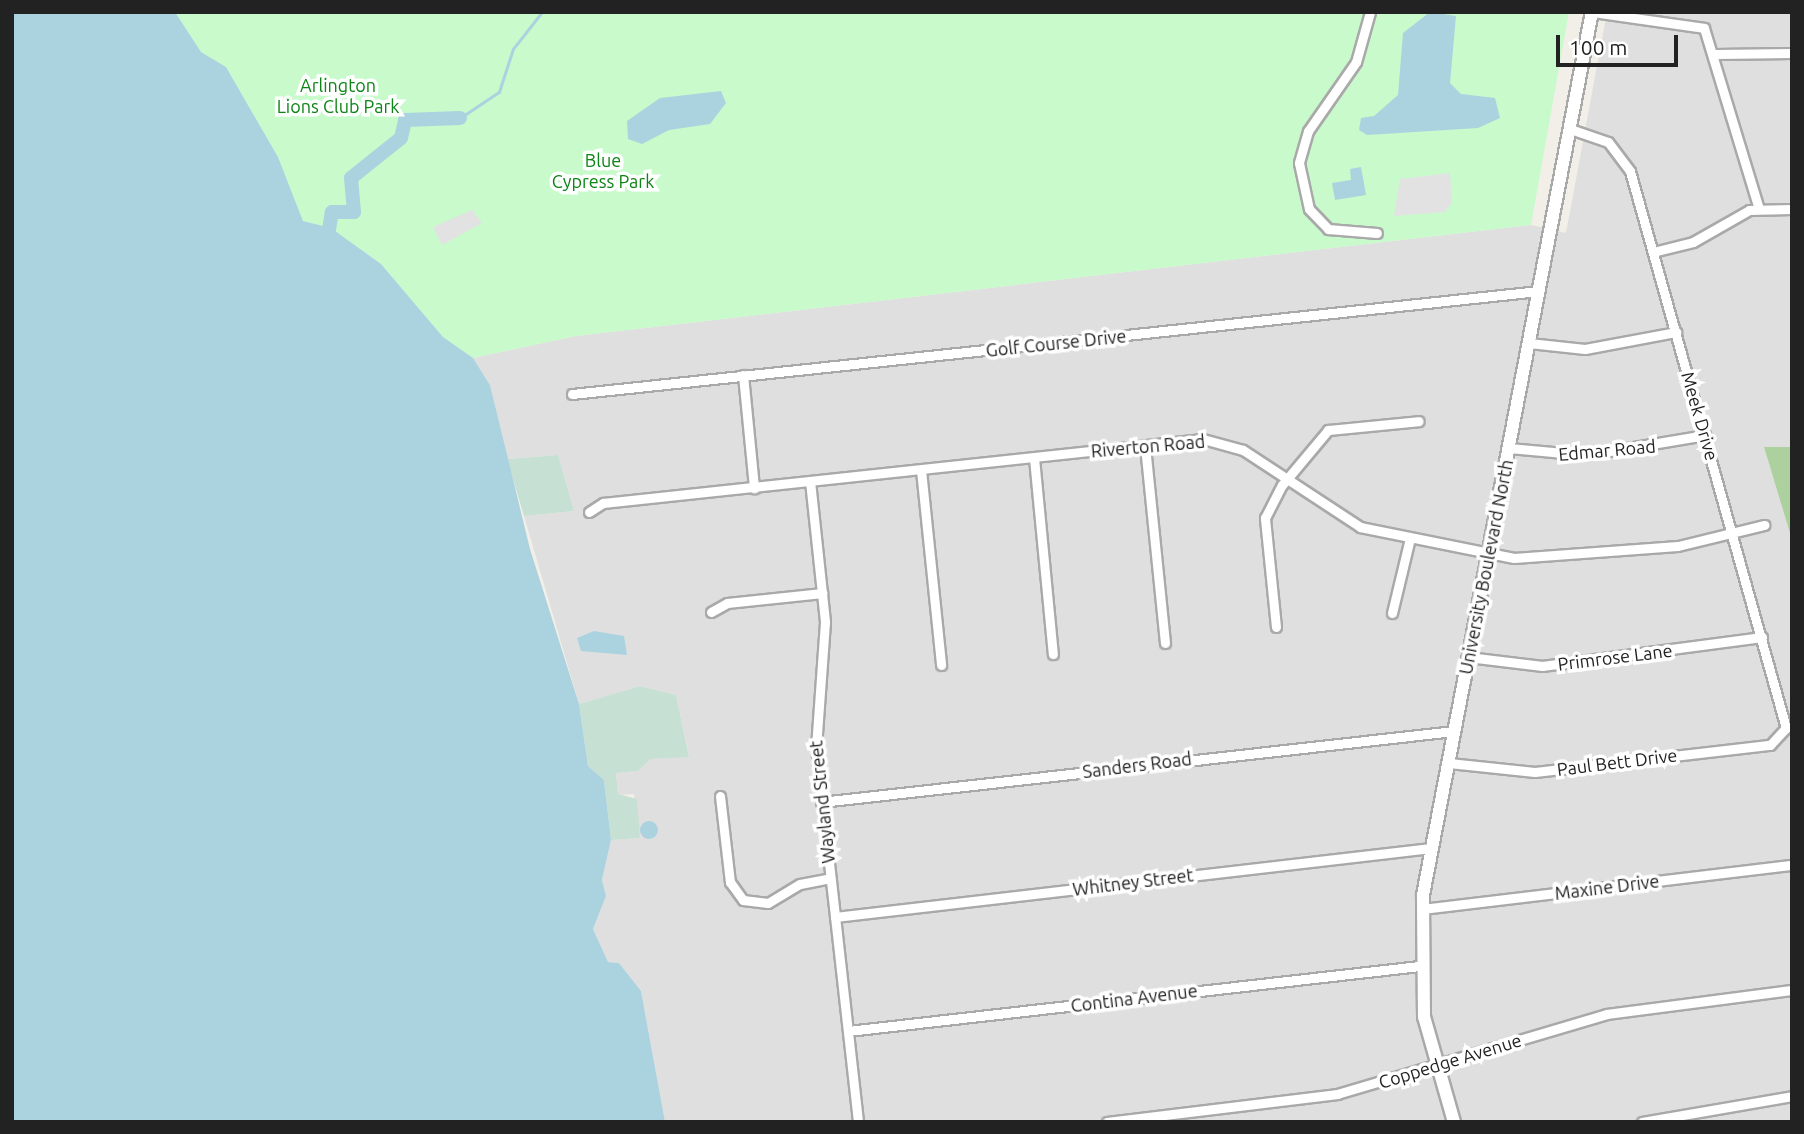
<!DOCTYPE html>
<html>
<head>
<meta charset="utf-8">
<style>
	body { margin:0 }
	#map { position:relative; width:1804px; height:1134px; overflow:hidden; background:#f2efe9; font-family:Ubuntu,sans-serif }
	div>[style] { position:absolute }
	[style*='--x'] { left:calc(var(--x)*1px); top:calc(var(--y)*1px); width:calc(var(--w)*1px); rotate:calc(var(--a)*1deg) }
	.residential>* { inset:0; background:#e0dfdf }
	.forest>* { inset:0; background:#add19e }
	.wetland>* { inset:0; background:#c6e0d4 }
	.park>* { inset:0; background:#c8facc }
	.parking>* { inset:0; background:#e2e2e2 }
	.water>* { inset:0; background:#aad3df }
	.round { border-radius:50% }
	.stream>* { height:2.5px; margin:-1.25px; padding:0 1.25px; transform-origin:1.25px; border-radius:1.25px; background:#aad3df }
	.river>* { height:14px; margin:-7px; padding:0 7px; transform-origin:7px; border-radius:7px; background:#aad3df }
	.roads { filter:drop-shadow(2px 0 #a9a9a9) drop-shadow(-2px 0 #a9a9a9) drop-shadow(0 2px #a9a9a9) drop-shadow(0 -2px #a9a9a9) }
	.minor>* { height:9px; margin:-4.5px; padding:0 4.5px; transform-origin:4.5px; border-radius:4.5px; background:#fff }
	.tertiary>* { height:12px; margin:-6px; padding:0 6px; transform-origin:6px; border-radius:6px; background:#fff }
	span { translate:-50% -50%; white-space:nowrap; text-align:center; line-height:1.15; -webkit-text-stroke:7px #fff; paint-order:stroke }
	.park-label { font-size:18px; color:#0c8416 }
	.street-label { font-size:18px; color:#222 }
	.frame { position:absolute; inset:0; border:14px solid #222; pointer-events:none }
	.scale { position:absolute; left:1556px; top:35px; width:122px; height:32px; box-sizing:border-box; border:4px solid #222; border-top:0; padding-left:9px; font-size:21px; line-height:24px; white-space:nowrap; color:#222; -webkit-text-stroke:5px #fff; paint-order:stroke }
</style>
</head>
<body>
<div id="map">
	<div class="residential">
		<i style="clip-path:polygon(1607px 12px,1792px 12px,1792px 447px,1764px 447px,1792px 540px,1792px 1122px,665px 1122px,641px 991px,619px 963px,608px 962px,593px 929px,606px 896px,602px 880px,611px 840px,640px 838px,634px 794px,618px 795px,616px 773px,638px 771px,651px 759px,689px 756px,676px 695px,640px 686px,579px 704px,524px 516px,574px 511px,558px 455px,507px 459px,490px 385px,473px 358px,576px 336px,1531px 225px,1566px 233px)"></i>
	</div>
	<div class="forest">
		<i style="clip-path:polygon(1764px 447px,1792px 447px,1792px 540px)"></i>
	</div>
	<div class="wetland">
		<i style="clip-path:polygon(558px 455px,574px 511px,524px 516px,507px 459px)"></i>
		<i style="clip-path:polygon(640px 686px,676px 695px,689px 757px,651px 759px,638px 771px,616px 773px,618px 794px,637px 799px,640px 838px,611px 840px,604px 780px,588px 766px,579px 704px)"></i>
	</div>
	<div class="park">
		<i style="clip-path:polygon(175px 12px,1569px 12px,1531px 225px,576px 336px,473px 358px,443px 337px,381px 264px,331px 228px,303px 221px,278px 157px,226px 67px,201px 52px)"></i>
	</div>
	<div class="parking">
		<i style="clip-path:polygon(1450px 173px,1452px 203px,1445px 212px,1394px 216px,1400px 179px)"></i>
		<i style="clip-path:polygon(472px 210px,482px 223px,442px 245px,433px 227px)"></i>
	</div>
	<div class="water">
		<i style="clip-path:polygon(12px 12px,175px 12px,201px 52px,226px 67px,278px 157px,303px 221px,331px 228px,381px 264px,443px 337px,473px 358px,490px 385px,530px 549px,579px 704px,588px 766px,604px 780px,611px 840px,602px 880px,606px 896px,593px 929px,608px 962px,619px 963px,641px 991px,665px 1122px,12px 1122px)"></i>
		<i style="clip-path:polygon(1430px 12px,1456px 16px,1450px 83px,1461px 94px,1495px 98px,1500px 118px,1478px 128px,1367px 135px,1359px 130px,1361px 118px,1374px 116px,1398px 95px,1403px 33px)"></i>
		<i style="clip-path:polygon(721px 91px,726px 103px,710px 124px,669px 130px,642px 144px,628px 139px,627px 121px,660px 98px)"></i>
		<i style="clip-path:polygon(1361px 167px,1366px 195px,1335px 200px,1332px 183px,1351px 180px,1350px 169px)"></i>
		<i style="clip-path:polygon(594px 631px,624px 636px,627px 655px,581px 651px,577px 638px)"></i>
		<i class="round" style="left:640px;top:821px;width:18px;height:18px"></i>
	</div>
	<div class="stream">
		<i style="--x:460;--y:118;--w:47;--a:-33.7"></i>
		<i style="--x:499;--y:92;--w:45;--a:-72"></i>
		<i style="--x:513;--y:49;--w:47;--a:-51.9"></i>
	</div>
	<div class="river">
		<i style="--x:319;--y:239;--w:9;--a:-18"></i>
		<i style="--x:328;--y:236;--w:24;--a:-81"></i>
		<i style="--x:332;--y:212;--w:22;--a:0"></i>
		<i style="--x:354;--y:212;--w:34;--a:-95"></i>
		<i style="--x:351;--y:178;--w:64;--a:-38.7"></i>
		<i style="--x:401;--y:138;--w:18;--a:-77"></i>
		<i style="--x:405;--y:120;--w:55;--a:-2.1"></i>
	</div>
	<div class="roads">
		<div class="minor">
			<i style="--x:1370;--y:12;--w:52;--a:105.6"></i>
			<i style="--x:1356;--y:62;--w:84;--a:124.8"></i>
			<i style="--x:1308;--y:131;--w:33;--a:106"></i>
			<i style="--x:1299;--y:163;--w:47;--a:77.7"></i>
			<i style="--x:1309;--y:209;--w:28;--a:46"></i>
			<i style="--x:1328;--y:229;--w:49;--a:4.7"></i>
			<i style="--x:1592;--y:12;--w:113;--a:8.1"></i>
			<i style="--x:1704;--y:28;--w:189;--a:73.1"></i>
			<i style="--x:1716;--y:54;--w:76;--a:-0.8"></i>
			<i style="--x:1653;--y:252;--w:41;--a:-14"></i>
			<i style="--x:1693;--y:242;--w:64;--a:-29.7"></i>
			<i style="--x:1749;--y:210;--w:43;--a:-1.3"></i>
			<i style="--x:1529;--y:343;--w:56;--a:6.1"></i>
			<i style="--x:1585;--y:349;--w:93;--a:-10.6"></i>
			<i style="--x:743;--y:375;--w:114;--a:84.4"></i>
			<i style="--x:572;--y:394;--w:972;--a:-6.08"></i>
			<i style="--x:1145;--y:446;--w:198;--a:84.2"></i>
			<i style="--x:1509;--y:448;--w:77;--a:5.2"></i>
			<i style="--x:1586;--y:455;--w:121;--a:-9.5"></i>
			<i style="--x:1034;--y:458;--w:197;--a:84.5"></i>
			<i style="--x:921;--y:470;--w:196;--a:84.1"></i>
			<i style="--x:810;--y:481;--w:142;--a:83.9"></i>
			<i style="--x:825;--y:622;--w:125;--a:94.1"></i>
			<i style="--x:816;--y:747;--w:377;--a:83.6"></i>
			<i style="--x:589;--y:512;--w:17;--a:-33"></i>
			<i style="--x:603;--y:503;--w:603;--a:-6.09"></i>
			<i style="--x:1203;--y:439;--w:41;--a:15.4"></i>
			<i style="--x:1243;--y:450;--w:140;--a:33.3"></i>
			<i style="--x:1360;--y:527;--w:157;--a:11.4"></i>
			<i style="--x:1514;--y:558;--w:164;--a:-4.2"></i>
			<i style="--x:1678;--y:546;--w:89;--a:-13.7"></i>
			<i style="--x:711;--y:612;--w:18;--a:-29"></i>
			<i style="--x:727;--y:603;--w:96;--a:-6"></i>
			<i style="--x:1392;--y:613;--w:77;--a:-76.5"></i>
			<i style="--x:1276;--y:627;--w:110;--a:-95.8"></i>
			<i style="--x:1265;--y:518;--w:37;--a:-63"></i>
			<i style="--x:1282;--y:485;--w:72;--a:-50.1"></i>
			<i style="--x:1328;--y:430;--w:91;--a:-5.6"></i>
			<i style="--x:1468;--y:657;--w:75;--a:6.9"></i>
			<i style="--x:1542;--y:666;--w:222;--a:-7.5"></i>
			<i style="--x:1449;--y:763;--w:86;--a:6"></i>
			<i style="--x:1535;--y:772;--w:237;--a:-6.6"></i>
			<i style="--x:1770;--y:745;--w:23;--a:-47"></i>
			<i style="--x:1786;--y:728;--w:578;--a:-105.65"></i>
			<i style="--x:1630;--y:171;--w:36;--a:-127"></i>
			<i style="--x:1608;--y:142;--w:40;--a:-161.1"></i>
			<i style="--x:720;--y:796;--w:87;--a:83.4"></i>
			<i style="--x:730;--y:882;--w:22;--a:54"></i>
			<i style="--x:743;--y:900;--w:25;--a:7"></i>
			<i style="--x:768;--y:903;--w:37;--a:-31"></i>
			<i style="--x:800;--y:884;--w:31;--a:-11"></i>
			<i style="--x:821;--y:802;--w:637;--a:-6.4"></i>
			<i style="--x:1422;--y:909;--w:373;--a:-6.8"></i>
			<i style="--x:835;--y:917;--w:600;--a:-6.6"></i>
			<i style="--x:848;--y:1031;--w:575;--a:-6.49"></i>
			<i style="--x:1107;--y:1122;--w:232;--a:-6.9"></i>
			<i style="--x:1337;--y:1094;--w:282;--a:-16.5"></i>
			<i style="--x:1607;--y:1014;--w:187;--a:-7.4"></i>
			<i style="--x:1642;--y:1122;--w:152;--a:-9.8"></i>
		</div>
		<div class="tertiary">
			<i style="--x:1454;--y:1122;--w:109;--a:-105.9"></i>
			<i style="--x:1424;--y:1017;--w:122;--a:-90.5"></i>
			<i style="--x:1423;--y:895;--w:899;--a:-79.17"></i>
		</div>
	</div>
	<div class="park-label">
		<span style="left:338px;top:96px">Arlington<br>Lions Club Park</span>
		<span style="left:603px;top:171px">Blue<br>Cypress Park</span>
	</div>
	<div class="street-label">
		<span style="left:1056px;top:343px;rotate:-6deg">Golf Course Drive</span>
		<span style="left:1700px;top:416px;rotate:74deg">Meek Drive</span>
		<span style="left:1148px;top:446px;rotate:-5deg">Riverton Road</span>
		<span style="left:1607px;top:450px;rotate:-5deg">Edmar Road</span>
		<span style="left:1486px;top:567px;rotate:-79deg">University Boulevard North</span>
		<span style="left:1615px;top:657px;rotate:-7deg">Primrose Lane</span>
		<span style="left:1617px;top:762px;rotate:-7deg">Paul Bett Drive</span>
		<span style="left:1137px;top:765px;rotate:-7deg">Sanders Road</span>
		<span style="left:822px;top:802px;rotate:-96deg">Wayland Street</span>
		<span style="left:1133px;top:882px;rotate:-7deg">Whitney Street</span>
		<span style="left:1607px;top:887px;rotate:-7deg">Maxine Drive</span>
		<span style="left:1134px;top:998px;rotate:-7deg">Contina Avenue</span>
		<span style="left:1450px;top:1061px;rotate:-17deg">Coppedge Avenue</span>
	</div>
	<div class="frame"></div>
	<div class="scale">100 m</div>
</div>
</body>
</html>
